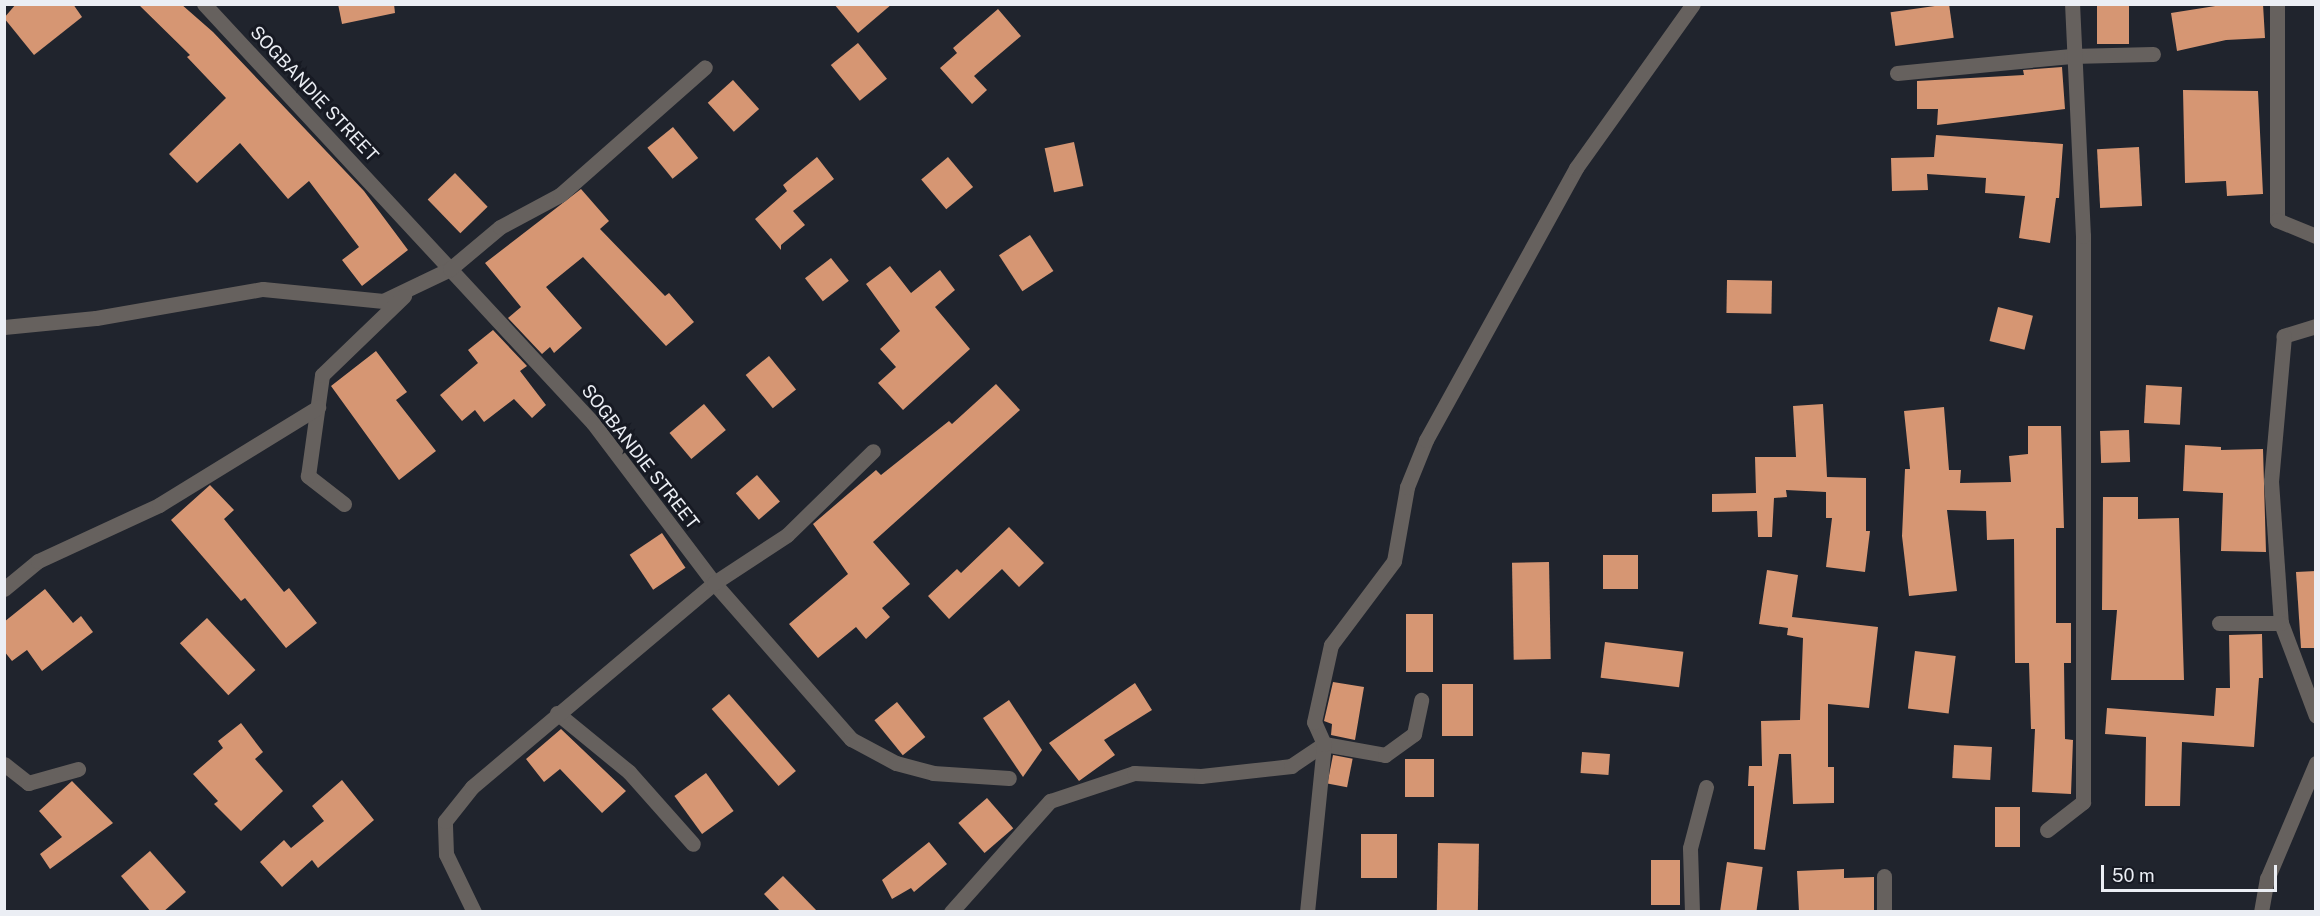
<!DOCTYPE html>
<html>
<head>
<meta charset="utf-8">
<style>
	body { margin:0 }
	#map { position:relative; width:2320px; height:916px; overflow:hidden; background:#20242d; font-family:"Public Sans",sans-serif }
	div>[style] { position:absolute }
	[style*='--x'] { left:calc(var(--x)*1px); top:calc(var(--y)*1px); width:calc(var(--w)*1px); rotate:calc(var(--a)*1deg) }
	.building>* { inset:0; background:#d69673; transform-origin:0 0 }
	.street>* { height:15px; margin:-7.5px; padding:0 7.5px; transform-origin:7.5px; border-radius:7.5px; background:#66615e }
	span { translate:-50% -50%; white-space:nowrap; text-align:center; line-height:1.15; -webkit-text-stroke:6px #171a23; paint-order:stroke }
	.street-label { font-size:18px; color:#ebeef4 }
	.frame { position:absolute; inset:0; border:6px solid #ebeef4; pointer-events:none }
	.scale { position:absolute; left:2101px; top:865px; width:176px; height:27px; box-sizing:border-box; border:3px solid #ebeef4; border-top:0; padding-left:8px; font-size:18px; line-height:21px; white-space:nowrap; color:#ebeef4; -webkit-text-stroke:4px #171a23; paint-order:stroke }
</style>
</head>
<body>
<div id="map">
	<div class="building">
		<i style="clip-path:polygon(16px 4px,73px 4px,82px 17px,34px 55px,4px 18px)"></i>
		<i style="clip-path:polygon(138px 4px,181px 4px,213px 32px,364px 191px,408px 250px,362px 286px,342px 260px,359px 247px,309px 181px,288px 199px,240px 143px,197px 183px,169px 154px,226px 98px,187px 57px,190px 55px)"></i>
		<i style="clip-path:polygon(338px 4px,394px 4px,395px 13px,342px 24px)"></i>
		<i style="clip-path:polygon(834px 4px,892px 4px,858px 33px)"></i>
		<i style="left:1949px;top:4px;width:34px;height:59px;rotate:82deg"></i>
		<i style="left:2097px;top:4px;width:32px;height:40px"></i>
		<i style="clip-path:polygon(2228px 4px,2263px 4px,2265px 38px,2226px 40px,2177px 51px,2171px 13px)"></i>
		<i style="clip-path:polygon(998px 9px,1021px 36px,974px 76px,987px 90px,972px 104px,940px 68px,957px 53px,953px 48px)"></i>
		<i style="left:858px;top:43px;width:46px;height:35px;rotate:51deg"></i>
		<i style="clip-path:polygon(2062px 67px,2065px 109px,1937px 125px,1938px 109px,1917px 109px,1917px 81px,2024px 75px,2023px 70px)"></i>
		<i style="left:733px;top:80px;width:39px;height:34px;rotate:48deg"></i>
		<i style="clip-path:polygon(2183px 90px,2258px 91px,2263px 194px,2227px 196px,2226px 181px,2185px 183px)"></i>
		<i style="left:673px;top:127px;width:40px;height:33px;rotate:51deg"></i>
		<i style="clip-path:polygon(1936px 135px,2063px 144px,2059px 198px,2056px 198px,2050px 243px,2019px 238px,2025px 196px,1985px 193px,1986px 178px,1927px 174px,1928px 190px,1892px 191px,1891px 158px,1934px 157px)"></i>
		<i style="left:1074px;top:142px;width:45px;height:30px;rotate:78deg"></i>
		<i style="left:2139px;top:147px;width:59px;height:42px;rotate:87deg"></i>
		<i style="clip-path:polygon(817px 157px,834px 179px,793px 211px,805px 225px,781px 245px,781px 250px,755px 219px,787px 191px,783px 185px)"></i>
		<i style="left:948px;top:157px;width:39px;height:35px;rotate:50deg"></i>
		<i style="left:455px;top:173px;width:47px;height:38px;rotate:46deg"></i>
		<i style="clip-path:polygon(581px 189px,609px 221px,600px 229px,665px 296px,669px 293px,694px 322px,666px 346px,583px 257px,546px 287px,582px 328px,554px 353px,550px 347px,542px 354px,508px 318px,521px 307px,485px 263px)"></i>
		<i style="left:1030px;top:235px;width:43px;height:37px;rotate:57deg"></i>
		<i style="left:831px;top:258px;width:29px;height:33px;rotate:52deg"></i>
		<i style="clip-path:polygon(890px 266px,911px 293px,940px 270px,955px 290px,935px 307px,970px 349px,903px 410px,878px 383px,896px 367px,880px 349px,900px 331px,866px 284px)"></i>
		<i style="left:1727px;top:280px;width:45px;height:33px;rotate:1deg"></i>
		<i style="left:1998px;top:307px;width:36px;height:35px;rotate:14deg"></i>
		<i style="clip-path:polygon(493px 330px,527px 366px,520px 371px,546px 405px,532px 418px,514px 399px,484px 422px,475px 410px,462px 421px,440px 395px,478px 363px,468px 350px)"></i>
		<i style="clip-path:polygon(376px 351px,407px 392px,396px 400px,436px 451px,399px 480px,331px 386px)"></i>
		<i style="left:769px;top:356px;width:43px;height:30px;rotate:51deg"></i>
		<i style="clip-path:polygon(996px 384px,1020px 410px,873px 542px,910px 584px,882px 608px,890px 617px,866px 639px,856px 627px,818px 658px,789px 624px,848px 574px,813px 524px,876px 470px,881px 475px,949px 421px,952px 424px)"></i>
		<i style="left:2146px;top:385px;width:36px;height:38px;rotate:3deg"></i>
		<i style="left:704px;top:404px;width:34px;height:45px;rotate:50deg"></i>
		<i style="clip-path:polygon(1823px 404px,1827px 477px,1866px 478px,1866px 531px,1870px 531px,1865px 572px,1826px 567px,1832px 518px,1826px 518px,1826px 492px,1786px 490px,1787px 497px,1774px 498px,1772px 537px,1758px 537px,1757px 511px,1712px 512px,1712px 494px,1756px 493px,1755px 457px,1796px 457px,1793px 406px)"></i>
		<i style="clip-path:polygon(1944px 407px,1949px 470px,1961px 470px,1960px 483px,2011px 482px,2009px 456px,2028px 454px,2028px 426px,2061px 426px,2064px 528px,2056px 528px,2056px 623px,2071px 623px,2071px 663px,2064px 663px,2065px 739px,2073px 740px,2071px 794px,2032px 792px,2035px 729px,2031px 729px,2029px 663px,2015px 663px,2014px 539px,1987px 540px,1986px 511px,1947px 510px,1957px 591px,1909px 596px,1902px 536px,1905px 469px,1910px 469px,1904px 411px)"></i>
		<i style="left:2129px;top:430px;width:32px;height:29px;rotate:88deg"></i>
		<i style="clip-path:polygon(2185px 445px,2221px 447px,2221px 450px,2263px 449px,2266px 552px,2221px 551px,2223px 493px,2183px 491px)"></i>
		<i style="left:757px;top:475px;width:35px;height:28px;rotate:49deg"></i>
		<i style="clip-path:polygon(210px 485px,234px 510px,224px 519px,284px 592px,289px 588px,317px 623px,286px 648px,245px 598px,241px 601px,171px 520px)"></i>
		<i style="clip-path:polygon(2103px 497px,2138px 497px,2138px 519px,2179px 518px,2184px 680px,2111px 680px,2117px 610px,2102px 610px)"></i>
		<i style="clip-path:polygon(1009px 527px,1044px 563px,1019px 587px,1002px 569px,949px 619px,928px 596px,957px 569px,961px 573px)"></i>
		<i style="left:662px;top:533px;width:42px;height:39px;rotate:56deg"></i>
		<i style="left:1603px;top:555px;width:35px;height:34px"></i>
		<i style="left:1549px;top:562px;width:97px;height:37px;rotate:89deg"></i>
		<i style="clip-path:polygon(1767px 570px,1798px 575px,1792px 617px,1878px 627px,1869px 708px,1828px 704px,1828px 767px,1834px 767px,1834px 803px,1793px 804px,1791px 754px,1779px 754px,1765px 850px,1754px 849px,1754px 786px,1748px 786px,1749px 766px,1762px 766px,1761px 721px,1800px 720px,1803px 638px,1787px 635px,1788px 628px,1759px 624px)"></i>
		<i style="clip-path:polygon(2316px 571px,2316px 648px,2301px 648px,2296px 572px)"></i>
		<i style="clip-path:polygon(45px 589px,73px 623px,81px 616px,93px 632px,42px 671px,27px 650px,12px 661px,4px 651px,4px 622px)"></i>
		<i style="left:1406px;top:614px;width:27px;height:58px"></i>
		<i style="left:207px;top:618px;width:71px;height:37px;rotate:47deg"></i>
		<i style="clip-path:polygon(2262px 634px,2263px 678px,2259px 678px,2254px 747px,2182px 742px,2180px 806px,2145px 806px,2146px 737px,2105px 734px,2107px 708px,2214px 716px,2216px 688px,2230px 688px,2229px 635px)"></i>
		<i style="left:1605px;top:642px;width:79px;height:36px;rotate:7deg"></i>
		<i style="left:1915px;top:651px;width:41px;height:58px;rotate:7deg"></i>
		<i style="clip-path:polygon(1333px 682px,1364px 687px,1355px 740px,1331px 735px,1332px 724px,1324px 721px)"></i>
		<i style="clip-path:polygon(1135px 683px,1152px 710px,1104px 740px,1115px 755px,1079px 781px,1049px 743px)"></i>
		<i style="left:1473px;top:684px;width:52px;height:31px;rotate:90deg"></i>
		<i style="left:729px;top:694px;width:102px;height:23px;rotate:49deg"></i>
		<i style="clip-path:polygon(1009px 700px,1042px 750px,1023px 777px,983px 718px)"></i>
		<i style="left:897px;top:702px;width:45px;height:29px;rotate:51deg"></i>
		<i style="clip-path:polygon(241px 723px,263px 752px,255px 759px,283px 791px,241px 831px,214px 804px,218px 801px,193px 774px,223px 748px,218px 741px)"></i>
		<i style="clip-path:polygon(561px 729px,626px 791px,602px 813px,560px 769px,544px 782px,526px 759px)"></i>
		<i style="left:1954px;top:745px;width:38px;height:33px;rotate:3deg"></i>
		<i style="left:1582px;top:752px;width:28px;height:21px;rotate:4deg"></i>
		<i style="left:1333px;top:755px;width:20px;height:29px;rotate:11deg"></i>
		<i style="left:1434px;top:759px;width:38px;height:29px;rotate:90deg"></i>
		<i style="left:706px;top:773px;width:47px;height:39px;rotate:54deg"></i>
		<i style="clip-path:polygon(342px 780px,374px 820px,318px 868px,312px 860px,282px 887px,260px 862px,284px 840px,291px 848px,324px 821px,312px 806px)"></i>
		<i style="clip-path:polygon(72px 781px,113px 823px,50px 869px,40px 854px,62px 837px,39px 811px)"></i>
		<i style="left:987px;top:798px;width:40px;height:38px;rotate:49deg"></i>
		<i style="left:1995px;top:807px;width:25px;height:40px"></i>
		<i style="left:1397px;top:834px;width:44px;height:36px;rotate:90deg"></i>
		<i style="clip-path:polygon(929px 842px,947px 864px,914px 892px,911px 888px,892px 899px,882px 880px)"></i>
		<i style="left:1438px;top:843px;width:41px;height:69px;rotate:1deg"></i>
		<i style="clip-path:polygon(150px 851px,186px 892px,163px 912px,151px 912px,121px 876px)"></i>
		<i style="left:1651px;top:860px;width:29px;height:45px"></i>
		<i style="left:1727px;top:862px;width:36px;height:50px;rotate:8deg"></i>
		<i style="clip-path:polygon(1844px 869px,1844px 878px,1874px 877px,1874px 912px,1799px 912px,1797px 871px)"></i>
		<i style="clip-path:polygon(783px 876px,818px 912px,781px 912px,764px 894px)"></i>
	</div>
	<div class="street">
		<i style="--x:204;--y:4;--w:572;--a:47.13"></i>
		<i style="--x:593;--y:423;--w:201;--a:52.9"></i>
		<i style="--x:714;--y:583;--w:208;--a:48.7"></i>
		<i style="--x:851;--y:739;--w:51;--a:28.1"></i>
		<i style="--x:896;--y:763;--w:38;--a:15"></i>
		<i style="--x:933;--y:773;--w:76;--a:3.8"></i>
		<i style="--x:2277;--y:4;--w:216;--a:90"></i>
		<i style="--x:2277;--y:220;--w:42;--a:22.3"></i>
		<i style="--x:1897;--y:73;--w:175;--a:-5.6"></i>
		<i style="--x:2071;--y:56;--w:82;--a:-1.4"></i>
		<i style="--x:2316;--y:326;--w:34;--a:163"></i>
		<i style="--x:2284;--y:336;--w:146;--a:95.1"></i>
		<i style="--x:2271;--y:481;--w:142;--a:86"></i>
		<i style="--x:2281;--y:623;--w:99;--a:69.4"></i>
		<i style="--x:4;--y:327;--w:92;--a:-5.6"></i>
		<i style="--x:96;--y:318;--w:169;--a:-9.9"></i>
		<i style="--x:263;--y:289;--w:121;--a:5.7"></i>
		<i style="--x:383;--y:301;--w:74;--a:-25.5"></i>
		<i style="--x:450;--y:269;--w:65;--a:-40"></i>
		<i style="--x:500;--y:227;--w:68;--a:-28.1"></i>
		<i style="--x:560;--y:195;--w:193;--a:-41.4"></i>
		<i style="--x:344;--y:504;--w:46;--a:-142.1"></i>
		<i style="--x:308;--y:476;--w:102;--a:-82.1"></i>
		<i style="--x:322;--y:375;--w:114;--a:-43.9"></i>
		<i style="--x:4;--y:589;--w:44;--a:-39.5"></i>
		<i style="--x:38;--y:561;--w:133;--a:-24.8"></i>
		<i style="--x:159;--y:505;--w:187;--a:-31.6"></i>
		<i style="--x:2219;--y:623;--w:62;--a:0"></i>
		<i style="--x:557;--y:713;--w:93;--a:39.3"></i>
		<i style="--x:629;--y:772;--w:96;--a:48.4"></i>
		<i style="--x:4;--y:764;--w:31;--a:38"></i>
		<i style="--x:28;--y:783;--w:52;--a:-15.6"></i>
		<i style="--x:2047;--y:830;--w:46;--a:-37.9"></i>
		<i style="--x:2083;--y:802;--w:566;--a:-90"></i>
		<i style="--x:2083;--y:236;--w:232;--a:-92.7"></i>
		<i style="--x:1884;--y:876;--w:36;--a:90"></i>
		<i style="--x:474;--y:912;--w:64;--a:-115.8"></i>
		<i style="--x:446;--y:854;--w:33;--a:-92"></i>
		<i style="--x:445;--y:821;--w:43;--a:-51.5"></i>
		<i style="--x:472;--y:787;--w:317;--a:-40.1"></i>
		<i style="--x:714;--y:583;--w:87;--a:-33.3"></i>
		<i style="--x:787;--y:535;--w:120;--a:-44.3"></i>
		<i style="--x:951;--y:912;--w:149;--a:-48.3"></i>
		<i style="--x:1050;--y:801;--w:89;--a:-18.4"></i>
		<i style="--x:1134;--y:773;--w:67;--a:2.6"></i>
		<i style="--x:1201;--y:776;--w:91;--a:-6.3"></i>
		<i style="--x:1291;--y:766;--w:40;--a:-34"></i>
		<i style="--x:1324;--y:744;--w:62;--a:10.2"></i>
		<i style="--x:1385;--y:755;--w:36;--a:-36"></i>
		<i style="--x:1414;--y:734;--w:35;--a:-78"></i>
		<i style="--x:1307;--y:912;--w:169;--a:-84.2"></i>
		<i style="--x:1324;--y:744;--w:24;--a:-114"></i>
		<i style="--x:1314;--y:722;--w:79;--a:-77.6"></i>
		<i style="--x:1331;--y:645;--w:105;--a:-53.1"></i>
		<i style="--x:1394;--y:561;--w:75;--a:-80"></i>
		<i style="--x:1407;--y:487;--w:51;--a:-68"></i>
		<i style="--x:1426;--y:440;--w:311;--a:-61.1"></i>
		<i style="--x:1576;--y:168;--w:201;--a:-54.5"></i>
		<i style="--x:1692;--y:912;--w:64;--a:-91.8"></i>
		<i style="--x:1690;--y:848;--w:63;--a:-75.3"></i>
		<i style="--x:2261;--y:912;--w:34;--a:-80"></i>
		<i style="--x:2267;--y:879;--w:126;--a:-67.1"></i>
	</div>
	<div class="street-label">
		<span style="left:314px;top:94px;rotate:47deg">SOGBANDIE STREET</span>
		<span style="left:640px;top:457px;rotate:52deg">SOGBANDIE STREET</span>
	</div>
	<div class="frame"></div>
	<div class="scale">50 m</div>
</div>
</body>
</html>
